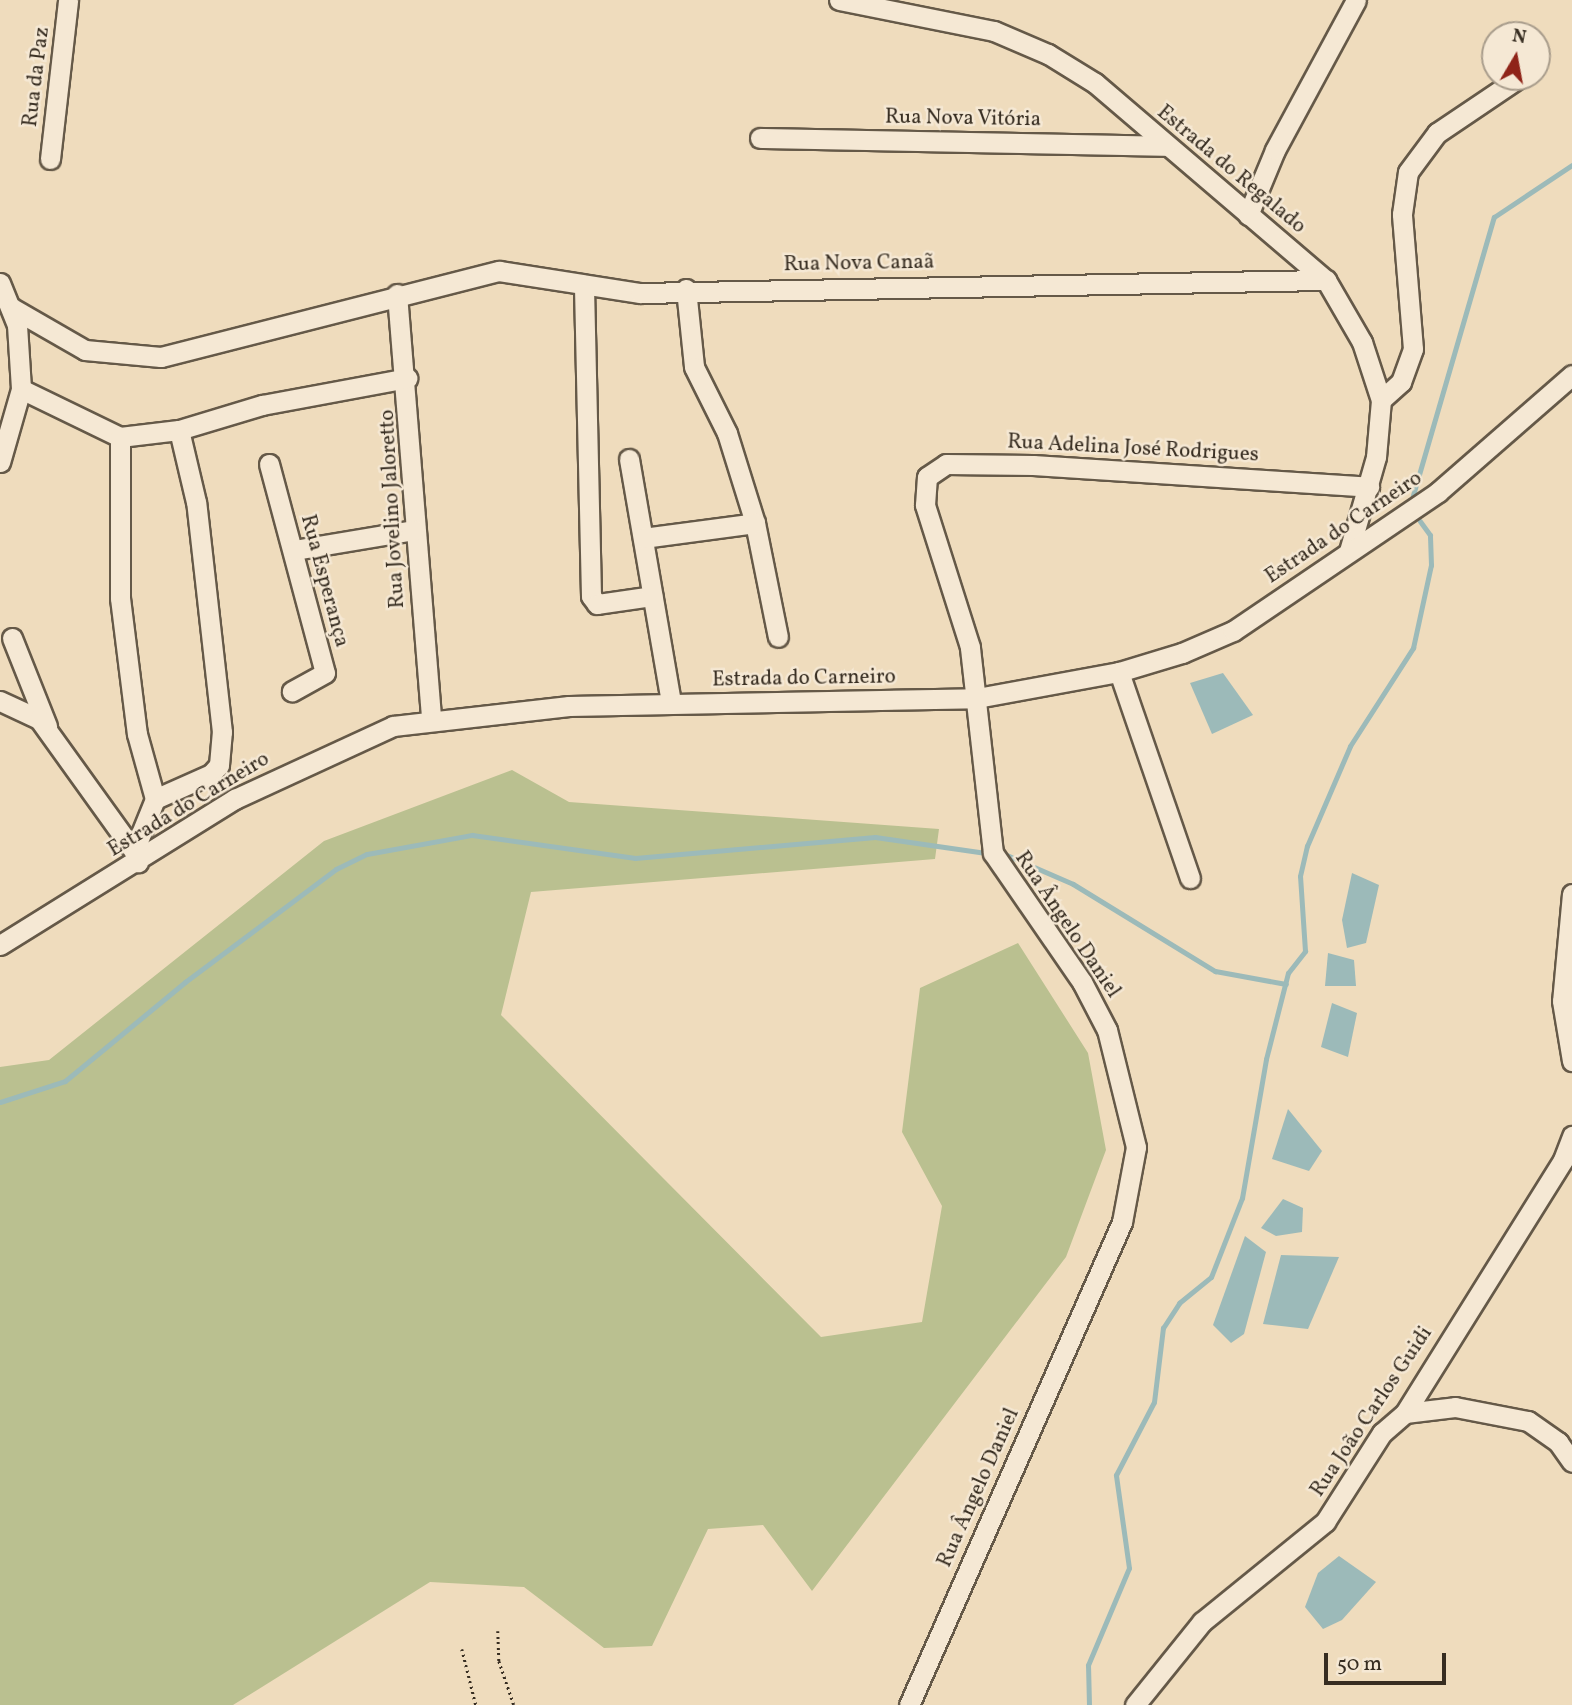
<!DOCTYPE html>
<html>
<head>
<meta charset="utf-8">
<style>
	body { margin:0 }
	#map { position:relative; width:1572px; height:1705px; overflow:hidden; background:#efdcbd; font-family:Vollkorn,serif }
	div>[style] { position:absolute }
	[style*='--x'] { left:calc(var(--x)*1px); top:calc(var(--y)*1px); width:calc(var(--w)*1px); rotate:calc(var(--a)*1deg) }
	.green>* { inset:0; background:#bac090 }
	.water>* { inset:0; background:#9cbab9 }
	.stream>* { height:5px; margin:-2.5px; padding:0 2.5px; transform-origin:2.5px; border-radius:2.5px; background:#9cbab9 }
	.path>* { height:2.5px; margin-top:-1.25px; transform-origin:0; background:repeating-linear-gradient(90deg,#372d21 0 2px,transparent 0 5.5px) }
	.roads { filter:drop-shadow(2px 0 #655948) drop-shadow(-2px 0 #655948) drop-shadow(0 2px #655948) drop-shadow(0 -2px #655948) }
	.minor>* { height:19px; margin:-9.5px; padding:0 9.5px; transform-origin:9.5px; border-radius:9.5px; background:#f5e8d4 }
	span { translate:-50% -50%; white-space:nowrap; text-align:center; line-height:1.15; -webkit-text-stroke:5px #f5e8d4; paint-order:stroke }
	.street-label { font-size:21px; color:#372d21 }
	.north { position:absolute; left:1481px; top:21px; width:70px; height:70px; box-sizing:border-box; background:#f5e8d4; border:2px solid #a99d8c; border-radius:50%; rotate:10deg; font-size:19px; font-weight:700; line-height:28px; text-align:center; color:#372d21 }
	.north::after { content:''; display:block; margin:auto; width:24px; height:32px; background:#8f2418; clip-path:polygon(50% 0,100% 100%,50% 72%,0 100%) }
	.scale { position:absolute; left:1324px; top:1653px; width:122px; height:32px; box-sizing:border-box; border:4px solid #372d21; border-top:0; padding-left:9px; font-size:21px; line-height:24px; white-space:nowrap; color:#372d21; -webkit-text-stroke:5px #f5e8d4; paint-order:stroke }
</style>
</head>
<body>
<div id="map">
	<div class="green">
		<i style="clip-path:polygon(512px 770px,569px 802px,939px 829px,935px 859px,531px 892px,501px 1015px,821px 1337px,922px 1322px,942px 1206px,902px 1132px,920px 988px,1018px 943px,1088px 1053px,1106px 1150px,1066px 1257px,812px 1591px,763px 1525px,708px 1529px,652px 1646px,604px 1648px,524px 1587px,430px 1582px,233px 1705px,0 1705px,0 1067px,49px 1060px,324px 841px)"></i>
	</div>
	<div class="water">
		<i style="clip-path:polygon(1223px 673px,1253px 715px,1212px 734px,1190px 683px)"></i>
		<i style="clip-path:polygon(1352px 873px,1379px 885px,1366px 943px,1347px 948px,1342px 920px)"></i>
		<i style="clip-path:polygon(1328px 953px,1354px 960px,1356px 986px,1325px 986px)"></i>
		<i style="clip-path:polygon(1332px 1003px,1357px 1013px,1348px 1057px,1321px 1047px)"></i>
		<i style="clip-path:polygon(1288px 1109px,1322px 1151px,1309px 1171px,1272px 1159px)"></i>
		<i style="clip-path:polygon(1283px 1199px,1303px 1208px,1302px 1232px,1276px 1236px,1261px 1228px)"></i>
		<i style="clip-path:polygon(1245px 1236px,1266px 1252px,1244px 1334px,1231px 1343px,1213px 1325px)"></i>
		<i style="clip-path:polygon(1281px 1255px,1339px 1257px,1308px 1329px,1263px 1324px)"></i>
		<i style="clip-path:polygon(1339px 1556px,1376px 1582px,1342px 1620px,1323px 1629px,1305px 1607px,1318px 1573px)"></i>
	</div>
	<div class="stream">
		<i style="--x:1411;--y:502;--w:297;--a:-73.8"></i>
		<i style="--x:1494;--y:217;--w:94;--a:-33.7"></i>
		<i style="--x:1002;--y:853;--w:77;--a:23.6"></i>
		<i style="--x:1073;--y:884;--w:167;--a:31.5"></i>
		<i style="--x:1215;--y:971;--w:72;--a:10.4"></i>
		<i style="--x:0;--y:1102;--w:68;--a:-17.9"></i>
		<i style="--x:65;--y:1081;--w:156;--a:-39.5"></i>
		<i style="--x:185;--y:982;--w:189;--a:-36.8"></i>
		<i style="--x:336;--y:869;--w:34;--a:-26"></i>
		<i style="--x:367;--y:854;--w:107;--a:-10.3"></i>
		<i style="--x:472;--y:835;--w:165;--a:8"></i>
		<i style="--x:635;--y:858;--w:241;--a:-5"></i>
		<i style="--x:875;--y:837;--w:112;--a:8.2"></i>
		<i style="--x:1089;--y:1705;--w:40;--a:-91.4"></i>
		<i style="--x:1088;--y:1665;--w:105;--a:-67.1"></i>
		<i style="--x:1129;--y:1568;--w:94;--a:-98"></i>
		<i style="--x:1116;--y:1475;--w:82;--a:-62.5"></i>
		<i style="--x:1154;--y:1402;--w:75;--a:-83.1"></i>
		<i style="--x:1163;--y:1328;--w:30;--a:-57"></i>
		<i style="--x:1179;--y:1303;--w:41;--a:-39.1"></i>
		<i style="--x:1211;--y:1277;--w:85;--a:-68.6"></i>
		<i style="--x:1242;--y:1198;--w:141;--a:-80.2"></i>
		<i style="--x:1266;--y:1059;--w:89;--a:-75.7"></i>
		<i style="--x:1288;--y:973;--w:28;--a:-52"></i>
		<i style="--x:1305;--y:951;--w:75;--a:-93.8"></i>
		<i style="--x:1300;--y:876;--w:31;--a:-77"></i>
		<i style="--x:1307;--y:846;--w:109;--a:-66.7"></i>
		<i style="--x:1350;--y:746;--w:117;--a:-57.3"></i>
		<i style="--x:1413;--y:648;--w:85;--a:-77.8"></i>
		<i style="--x:1431;--y:565;--w:30;--a:-92"></i>
		<i style="--x:1430;--y:535;--w:17;--a:-126"></i>
	</div>
	<div class="path">
		<i style="--x:498;--y:1631;--w:30;--a:88"></i>
		<i style="--x:499;--y:1661;--w:46;--a:71.2"></i>
		<i style="--x:462;--y:1649;--w:58;--a:76"></i>
	</div>
	<div class="roads">
		<div class="minor">
			<i style="--x:839;--y:0;--w:158;--a:11.3"></i>
			<i style="--x:994;--y:31;--w:59;--a:23.1"></i>
			<i style="--x:1048;--y:54;--w:55;--a:31.7"></i>
			<i style="--x:1095;--y:83;--w:304;--a:40.5"></i>
			<i style="--x:1326;--y:280;--w:72;--a:59.9"></i>
			<i style="--x:1362;--y:342;--w:61;--a:71.9"></i>
			<i style="--x:1381;--y:400;--w:57;--a:95"></i>
			<i style="--x:1376;--y:457;--w:98;--a:106"></i>
			<i style="--x:760;--y:138;--w:405;--a:1.1"></i>
			<i style="--x:50;--y:159;--w:160;--a:-83.5"></i>
			<i style="--x:1248;--y:215;--w:70;--a:-67.4"></i>
			<i style="--x:1275;--y:150;--w:170;--a:-61.6"></i>
			<i style="--x:0;--y:283;--w:45;--a:68"></i>
			<i style="--x:17;--y:325;--w:64;--a:86.4"></i>
			<i style="--x:21;--y:389;--w:76;--a:106"></i>
			<i style="--x:584;--y:287;--w:309;--a:88.7"></i>
			<i style="--x:591;--y:596;--w:10;--a:53"></i>
			<i style="--x:597;--y:604;--w:56;--a:-8.3"></i>
			<i style="--x:686;--y:289;--w:78;--a:84.1"></i>
			<i style="--x:694;--y:367;--w:74;--a:63.4"></i>
			<i style="--x:727;--y:433;--w:94;--a:72.7"></i>
			<i style="--x:755;--y:523;--w:116;--a:78.6"></i>
			<i style="--x:397;--y:294;--w:427;--a:85.4"></i>
			<i style="--x:12;--y:308;--w:84;--a:29.9"></i>
			<i style="--x:85;--y:350;--w:76;--a:5.3"></i>
			<i style="--x:161;--y:357;--w:349;--a:-14.3"></i>
			<i style="--x:499;--y:271;--w:143;--a:8.9"></i>
			<i style="--x:640;--y:293;--w:686;--a:-1.09"></i>
			<i style="--x:21;--y:389;--w:110;--a:25.9"></i>
			<i style="--x:120;--y:437;--w:59;--a:-6.8"></i>
			<i style="--x:179;--y:430;--w:87;--a:-16.8"></i>
			<i style="--x:262;--y:405;--w:148;--a:-10.5"></i>
			<i style="--x:1381;--y:400;--w:27;--a:-42"></i>
			<i style="--x:1401;--y:382;--w:35;--a:-70"></i>
			<i style="--x:1413;--y:349;--w:135;--a:-94.7"></i>
			<i style="--x:1402;--y:214;--w:42;--a:-81.9"></i>
			<i style="--x:1408;--y:172;--w:49;--a:-53.4"></i>
			<i style="--x:1437;--y:133;--w:100;--a:-34"></i>
			<i style="--x:120;--y:437;--w:161;--a:90"></i>
			<i style="--x:120;--y:598;--w:137;--a:82.9"></i>
			<i style="--x:137;--y:734;--w:67;--a:74.5"></i>
			<i style="--x:155;--y:799;--w:56;--a:112"></i>
			<i style="--x:134;--y:851;--w:12;--a:70"></i>
			<i style="--x:629;--y:459;--w:248;--a:80.2"></i>
			<i style="--x:269;--y:464;--w:216;--a:75"></i>
			<i style="--x:325;--y:673;--w:38;--a:151"></i>
			<i style="--x:643;--y:538;--w:113;--a:-7.6"></i>
			<i style="--x:294;--y:550;--w:122;--a:-9.5"></i>
			<i style="--x:12;--y:638;--w:95;--a:68.3"></i>
			<i style="--x:1119;--y:672;--w:218;--a:71"></i>
			<i style="--x:0;--y:701;--w:43;--a:24.8"></i>
			<i style="--x:39;--y:719;--w:163;--a:54.3"></i>
			<i style="--x:155;--y:799;--w:61;--a:-24.1"></i>
			<i style="--x:211;--y:774;--w:12;--a:-48"></i>
			<i style="--x:219;--y:765;--w:33;--a:-85"></i>
			<i style="--x:222;--y:732;--w:231;--a:-96.4"></i>
			<i style="--x:196;--y:502;--w:74;--a:-103.3"></i>
			<i style="--x:1572;--y:894;--w:107;--a:95.3"></i>
			<i style="--x:1562;--y:1001;--w:61;--a:80.5"></i>
			<i style="--x:0;--y:945;--w:277;--a:-31.9"></i>
			<i style="--x:235;--y:799;--w:174;--a:-24.8"></i>
			<i style="--x:393;--y:726;--w:177;--a:-6.5"></i>
			<i style="--x:569;--y:706;--w:408;--a:-1.1"></i>
			<i style="--x:977;--y:698;--w:144;--a:-10.4"></i>
			<i style="--x:1119;--y:672;--w:66;--a:-16.8"></i>
			<i style="--x:1182;--y:653;--w:56;--a:-23.3"></i>
			<i style="--x:1233;--y:631;--w:248;--a:-34.1"></i>
			<i style="--x:1438;--y:492;--w:178;--a:-41.1"></i>
			<i style="--x:1405;--y:1413;--w:50;--a:-6.8"></i>
			<i style="--x:1455;--y:1407;--w:74;--a:10.9"></i>
			<i style="--x:1528;--y:1421;--w:37;--a:35"></i>
			<i style="--x:1558;--y:1442;--w:24;--a:55"></i>
			<i style="--x:909;--y:1705;--w:528;--a:-66.2"></i>
			<i style="--x:1122;--y:1222;--w:76;--a:-79.4"></i>
			<i style="--x:1136;--y:1147;--w:121;--a:-103.9"></i>
			<i style="--x:1107;--y:1030;--w:54;--a:-117.5"></i>
			<i style="--x:1082;--y:982;--w:157;--a:-124.6"></i>
			<i style="--x:993;--y:853;--w:207;--a:-96.4"></i>
			<i style="--x:970;--y:647;--w:149;--a:-107.6"></i>
			<i style="--x:925;--y:505;--w:28;--a:-86"></i>
			<i style="--x:927;--y:477;--w:23;--a:-34"></i>
			<i style="--x:946;--y:464;--w:87;--a:0.7"></i>
			<i style="--x:1033;--y:465;--w:337;--a:3.7"></i>
			<i style="--x:1135;--y:1705;--w:107;--a:-51.1"></i>
			<i style="--x:1202;--y:1622;--w:159;--a:-39.1"></i>
			<i style="--x:1325;--y:1522;--w:106;--a:-57.4"></i>
			<i style="--x:1382;--y:1433;--w:30;--a:-41"></i>
			<i style="--x:1405;--y:1413;--w:298;--a:-58"></i>
			<i style="--x:1563;--y:1160;--w:26;--a:-69"></i>
		</div>
	</div>
	<div class="street-label">
		<span style="left:37px;top:77px;rotate:-83deg">Rua da Paz</span>
		<span style="left:963px;top:119px;rotate:1deg">Rua Nova Vitória</span>
		<span style="left:1231px;top:170px;rotate:40deg">Estrada do Regalado</span>
		<span style="left:859px;top:264px;rotate:-1deg">Rua Nova Canaã</span>
		<span style="left:1133px;top:449px;rotate:3deg">Rua Adelina José Rodrigues</span>
		<span style="left:393px;top:509px;rotate:-93deg">Rua Jovelino Jaloretto</span>
		<span style="left:1344px;top:528px;rotate:-34deg">Estrada do Carneiro</span>
		<span style="left:324px;top:581px;rotate:75deg">Rua Esperança</span>
		<span style="left:804px;top:679px;rotate:-1deg">Estrada do Carneiro</span>
		<span style="left:189px;top:805px;rotate:-31deg">Estrada do Carneiro</span>
		<span style="left:1067px;top:925px;rotate:56deg">Rua Ângelo Daniel</span>
		<span style="left:1372px;top:1412px;rotate:-56deg">Rua João Carlos Guidi</span>
		<span style="left:979px;top:1488px;rotate:-66deg">Rua Ângelo Daniel</span>
	</div>
	<div class="north">N</div>
	<div class="scale">50 m</div>
</div>
</body>
</html>
